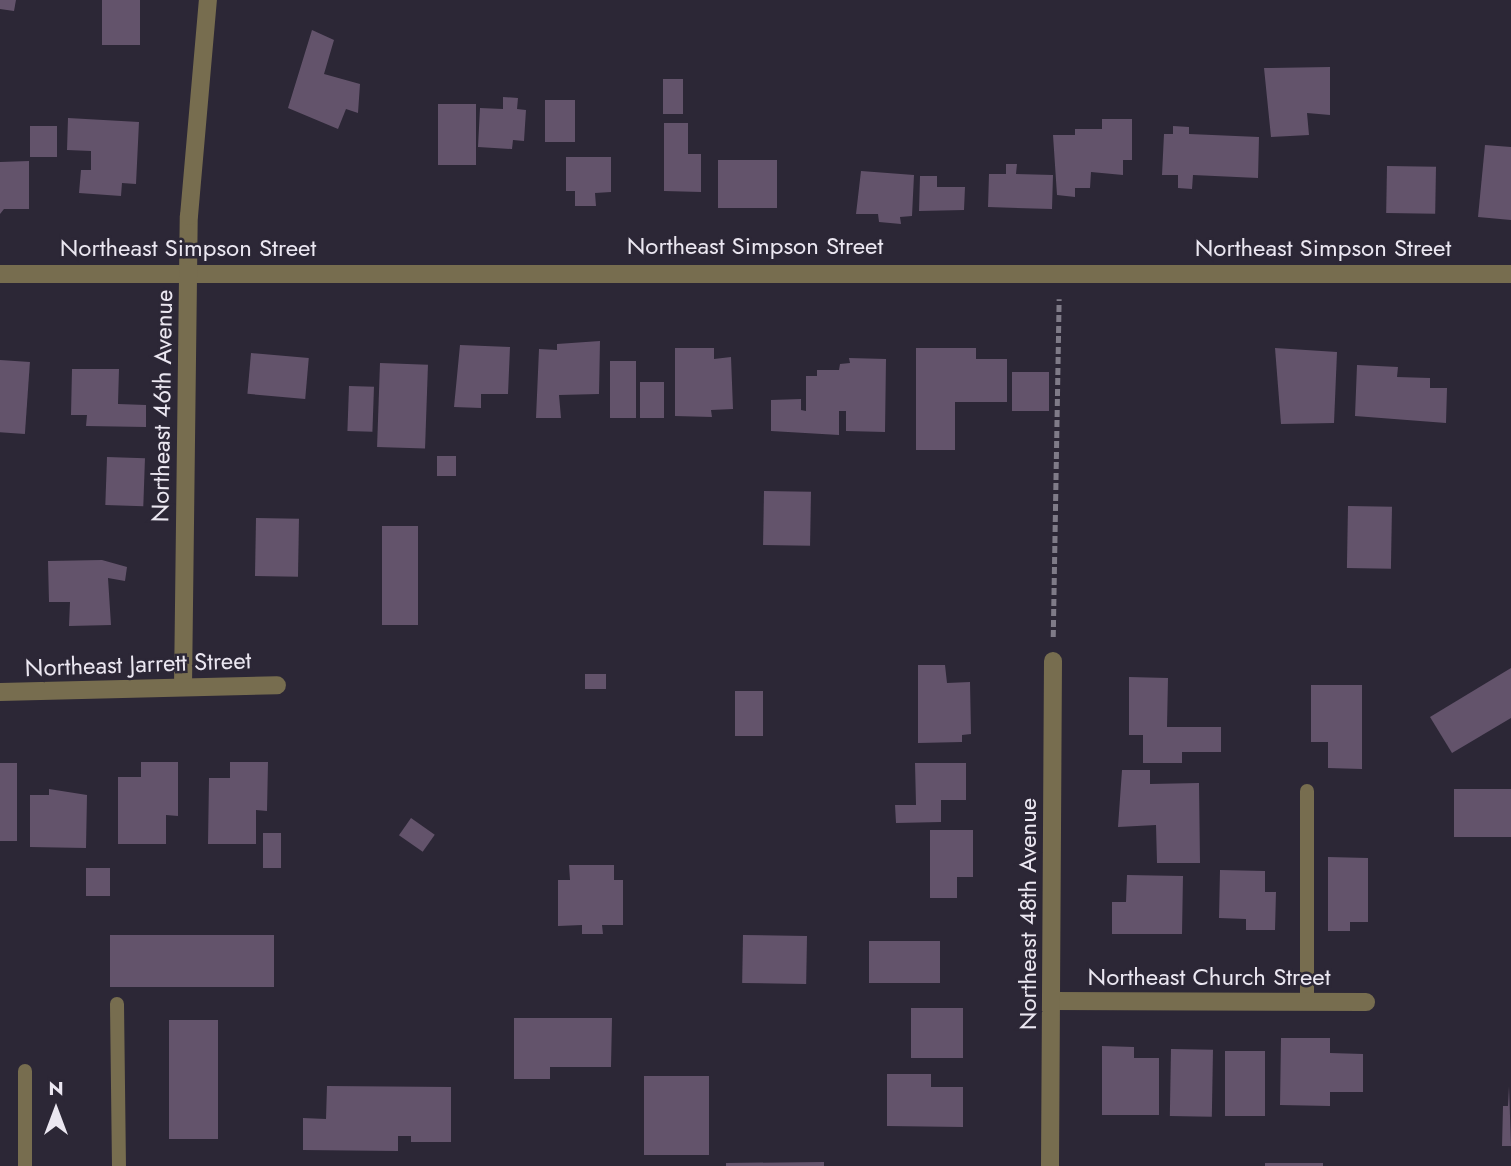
<!DOCTYPE html>
<html>
<head>
<meta charset="utf-8">
<style>
	body { margin:0 }
	#map { position:relative; width:1511px; height:1166px; overflow:hidden; background:#2c2736; font-family:Jost,sans-serif }
	div>[style] { position:absolute }
	[style*='--x'] { left:calc(var(--x)*1px); top:calc(var(--y)*1px); width:calc(var(--w)*1px); rotate:calc(var(--a)*1deg) }
	.building>* { inset:0; background:#63536b; transform-origin:0 0 }
	.path>* { height:4.5px; margin-top:-2.25px; transform-origin:0; background:repeating-linear-gradient(90deg,#7f7b88 0 7px,transparent 0 10.5px) }
	.lane>* { height:14px; margin:-7px; padding:0 7px; transform-origin:7px; border-radius:7px; background:#776d4f }
	.street>* { height:18px; margin:-9px; padding:0 9px; transform-origin:9px; border-radius:9px; background:#776d4f }
	span { translate:-50% -50%; white-space:nowrap; text-align:center; line-height:1.15; -webkit-text-stroke:5px #2c2736; paint-order:stroke }
	.street-label { font-size:24px; color:#ebe7f1 }
	.north { position:absolute; left:21px; top:1075px; width:70px; height:70px; -webkit-text-stroke:5px #2c2736; paint-order:stroke; rotate:0deg; font-size:19px; font-weight:700; line-height:28px; text-align:center; color:#ebe7f1 }
	.north::after { content:''; display:block; margin:auto; width:24px; height:32px; background:#ebe7f1; clip-path:polygon(50% 0,100% 100%,50% 72%,0 100%) }
</style>
</head>
<body>
<div id="map">
	<div class="building">
		<i style="clip-path:polygon(0 0,16px 0,14px 11px,0 9px)"></i>
		<i style="left:102px;top:0;width:38px;height:45px"></i>
		<i style="clip-path:polygon(312px 30px,334px 40px,324px 74px,360px 84px,358px 113px,346px 109px,338px 129px,288px 108px)"></i>
		<i style="clip-path:polygon(1330px 67px,1330px 115px,1307px 113px,1309px 135px,1271px 137px,1264px 68px)"></i>
		<i style="left:663px;top:79px;width:20px;height:35px"></i>
		<i style="clip-path:polygon(503px 97px,518px 98px,517px 109px,526px 110px,524px 141px,513px 140px,512px 149px,478px 147px,480px 108px,503px 109px)"></i>
		<i style="left:545px;top:100px;width:30px;height:42px"></i>
		<i style="left:438px;top:104px;width:38px;height:61px"></i>
		<i style="clip-path:polygon(68px 118px,139px 122px,136px 184px,122px 183px,121px 196px,79px 193px,81px 170px,91px 170px,91px 151px,67px 150px)"></i>
		<i style="clip-path:polygon(1102px 119px,1132px 119px,1132px 160px,1123px 160px,1123px 175px,1091px 172px,1090px 188px,1075px 188px,1075px 197px,1057px 195px,1053px 135px,1075px 135px,1075px 129px,1102px 129px)"></i>
		<i style="clip-path:polygon(664px 123px,688px 123px,688px 154px,701px 154px,701px 192px,664px 191px)"></i>
		<i style="left:30px;top:126px;width:27px;height:31px"></i>
		<i style="clip-path:polygon(1173px 126px,1189px 127px,1189px 134px,1259px 137px,1258px 178px,1193px 175px,1192px 189px,1178px 188px,1178px 175px,1162px 175px,1164px 134px,1173px 134px)"></i>
		<i style="clip-path:polygon(1485px 145px,1511px 147px,1511px 220px,1478px 217px)"></i>
		<i style="clip-path:polygon(566px 157px,611px 157px,611px 192px,595px 193px,596px 206px,575px 206px,575px 191px,566px 191px)"></i>
		<i style="left:718px;top:160px;width:59px;height:48px"></i>
		<i style="clip-path:polygon(29px 161px,29px 209px,4px 209px,0 214px,0 162px)"></i>
		<i style="clip-path:polygon(1006px 164px,1017px 164px,1016px 174px,1053px 175px,1052px 209px,988px 207px,989px 174px,1006px 174px)"></i>
		<i style="left:1387px;top:166px;width:49px;height:47px;rotate:1deg"></i>
		<i style="clip-path:polygon(861px 171px,914px 175px,912px 216px,900px 217px,901px 224px,879px 222px,878px 214px,856px 214px)"></i>
		<i style="clip-path:polygon(920px 176px,937px 176px,937px 187px,965px 187px,964px 210px,919px 211px)"></i>
		<i style="clip-path:polygon(600px 341px,599px 394px,559px 395px,561px 418px,536px 418px,539px 349px,557px 350px,557px 344px)"></i>
		<i style="clip-path:polygon(460px 345px,510px 347px,508px 394px,481px 394px,481px 408px,454px 407px)"></i>
		<i style="clip-path:polygon(675px 348px,714px 348px,714px 359px,731px 357px,733px 409px,711px 410px,712px 417px,675px 416px)"></i>
		<i style="clip-path:polygon(916px 348px,976px 348px,976px 359px,1007px 359px,1007px 402px,955px 402px,955px 450px,916px 450px)"></i>
		<i style="clip-path:polygon(1275px 348px,1337px 352px,1334px 423px,1281px 424px)"></i>
		<i style="left:251px;top:353px;width:58px;height:41px;rotate:5deg"></i>
		<i style="clip-path:polygon(849px 358px,886px 359px,885px 432px,846px 431px,846px 411px,839px 411px,839px 435px,771px 431px,771px 400px,801px 399px,801px 410px,806px 411px,806px 376px,817px 376px,817px 370px,839px 370px,840px 364px,850px 363px)"></i>
		<i style="left:0;top:360px;width:30px;height:72px;rotate:4deg"></i>
		<i style="left:610px;top:361px;width:26px;height:57px"></i>
		<i style="left:380px;top:363px;width:48px;height:84px;rotate:2deg"></i>
		<i style="clip-path:polygon(1357px 365px,1398px 367px,1397px 377px,1430px 378px,1430px 388px,1447px 388px,1446px 423px,1355px 416px)"></i>
		<i style="clip-path:polygon(72px 369px,119px 369px,118px 404px,146px 405px,146px 427px,86px 426px,87px 415px,71px 415px)"></i>
		<i style="left:1012px;top:372px;width:37px;height:39px"></i>
		<i style="left:664px;top:382px;width:36px;height:24px;rotate:90deg"></i>
		<i style="left:349px;top:386px;width:25px;height:45px;rotate:2deg"></i>
		<i style="left:437px;top:456px;width:19px;height:20px"></i>
		<i style="left:107px;top:457px;width:38px;height:48px;rotate:2deg"></i>
		<i style="left:764px;top:491px;width:47px;height:54px;rotate:1deg"></i>
		<i style="left:1348px;top:506px;width:44px;height:62px;rotate:1deg"></i>
		<i style="left:256px;top:518px;width:43px;height:58px;rotate:1deg"></i>
		<i style="left:382px;top:526px;width:36px;height:99px"></i>
		<i style="clip-path:polygon(102px 560px,127px 567px,125px 581px,108px 578px,111px 625px,69px 626px,70px 602px,49px 602px,48px 561px)"></i>
		<i style="clip-path:polygon(918px 665px,945px 665px,947px 683px,970px 682px,971px 734px,962px 735px,962px 742px,918px 743px)"></i>
		<i style="clip-path:polygon(1511px 668px,1511px 718px,1452px 753px,1430px 717px)"></i>
		<i style="left:585px;top:674px;width:21px;height:15px"></i>
		<i style="clip-path:polygon(1129px 677px,1168px 678px,1167px 727px,1221px 727px,1221px 752px,1182px 752px,1182px 763px,1143px 763px,1143px 735px,1129px 735px)"></i>
		<i style="clip-path:polygon(1311px 685px,1362px 685px,1362px 769px,1328px 768px,1328px 742px,1311px 742px)"></i>
		<i style="left:735px;top:691px;width:28px;height:45px"></i>
		<i style="clip-path:polygon(141px 762px,178px 762px,178px 816px,166px 815px,166px 844px,118px 844px,118px 777px,141px 777px)"></i>
		<i style="clip-path:polygon(230px 762px,268px 762px,267px 811px,256px 810px,256px 844px,208px 844px,209px 778px,230px 778px)"></i>
		<i style="left:0;top:763px;width:17px;height:78px"></i>
		<i style="clip-path:polygon(915px 763px,966px 763px,966px 800px,941px 800px,941px 822px,896px 823px,895px 805px,916px 805px)"></i>
		<i style="clip-path:polygon(1122px 770px,1150px 770px,1150px 784px,1199px 783px,1200px 863px,1157px 863px,1156px 825px,1118px 827px)"></i>
		<i style="clip-path:polygon(49px 789px,87px 795px,86px 848px,30px 847px,30px 795px,49px 795px)"></i>
		<i style="left:1511px;top:789px;width:48px;height:57px;rotate:90deg"></i>
		<i style="left:411px;top:818px;width:29px;height:21px;rotate:35deg"></i>
		<i style="clip-path:polygon(930px 830px,973px 830px,973px 877px,957px 877px,957px 898px,930px 898px)"></i>
		<i style="left:263px;top:833px;width:18px;height:35px"></i>
		<i style="clip-path:polygon(1328px 857px,1368px 858px,1368px 922px,1350px 922px,1350px 931px,1328px 931px)"></i>
		<i style="clip-path:polygon(569px 865px,614px 865px,614px 880px,623px 880px,623px 925px,602px 925px,603px 934px,582px 934px,582px 925px,558px 926px,558px 880px,570px 880px)"></i>
		<i style="left:86px;top:868px;width:24px;height:28px"></i>
		<i style="clip-path:polygon(1220px 870px,1265px 871px,1265px 892px,1276px 892px,1275px 930px,1246px 930px,1246px 919px,1219px 918px)"></i>
		<i style="clip-path:polygon(1127px 875px,1183px 876px,1182px 934px,1112px 934px,1112px 902px,1126px 902px)"></i>
		<i style="left:110px;top:935px;width:164px;height:52px"></i>
		<i style="left:743px;top:935px;width:64px;height:48px;rotate:1deg"></i>
		<i style="left:869px;top:941px;width:71px;height:42px"></i>
		<i style="left:911px;top:1008px;width:52px;height:50px"></i>
		<i style="clip-path:polygon(514px 1018px,612px 1018px,611px 1067px,550px 1067px,550px 1079px,514px 1079px)"></i>
		<i style="left:218px;top:1020px;width:119px;height:49px;rotate:90deg"></i>
		<i style="clip-path:polygon(1281px 1038px,1330px 1038px,1330px 1053px,1363px 1054px,1363px 1092px,1330px 1092px,1330px 1106px,1280px 1105px)"></i>
		<i style="clip-path:polygon(1102px 1046px,1134px 1047px,1134px 1058px,1159px 1058px,1159px 1115px,1102px 1115px)"></i>
		<i style="left:1171px;top:1049px;width:42px;height:67px;rotate:1deg"></i>
		<i style="left:1225px;top:1051px;width:40px;height:65px"></i>
		<i style="clip-path:polygon(887px 1074px,931px 1074px,931px 1087px,963px 1087px,963px 1127px,887px 1126px)"></i>
		<i style="left:709px;top:1076px;width:79px;height:65px;rotate:90deg"></i>
		<i style="clip-path:polygon(327px 1086px,451px 1087px,451px 1142px,411px 1142px,411px 1136px,398px 1136px,398px 1151px,303px 1150px,303px 1118px,326px 1119px)"></i>
		<i style="clip-path:polygon(1509px 1086px,1511px 1146px,1502px 1146px,1503px 1106px,1508px 1106px)"></i>
		<i style="clip-path:polygon(824px 1162px,824px 1166px,726px 1166px,726px 1163px)"></i>
		<i style="left:1265px;top:1163px;width:58px;height:3px"></i>
	</div>
	<div class="path">
		<i style="--x:1053;--y:637;--w:338;--a:-89"></i>
	</div>
	<div class="lane">
		<i style="--x:1307;--y:791;--w:210;--a:90"></i>
		<i style="--x:117;--y:1004;--w:162;--a:89.3"></i>
		<i style="--x:25;--y:1166;--w:95;--a:-90"></i>
	</div>
	<div class="street">
		<i style="--x:0;--y:274;--w:1511;--a:0"></i>
		<i style="--x:183;--y:687;--w:471;--a:-89.3"></i>
		<i style="--x:189;--y:216;--w:217;--a:-85"></i>
		<i style="--x:0;--y:692;--w:277;--a:-1.4"></i>
		<i style="--x:1052;--y:1001;--w:314;--a:0.2"></i>
		<i style="--x:1050;--y:1166;--w:505;--a:-89.66"></i>
	</div>
	<div class="street-label">
		<span style="left:755px;top:246px">Northeast Simpson Street</span>
		<span style="left:188px;top:248px">Northeast Simpson Street</span>
		<span style="left:1323px;top:248px">Northeast Simpson Street</span>
		<span style="left:162px;top:406px;rotate:-89deg">Northeast 46th Avenue</span>
		<span style="left:138px;top:664px;rotate:-2deg">Northeast Jarrett Street</span>
		<span style="left:1028px;top:914px;rotate:-90deg">Northeast 48th Avenue</span>
		<span style="left:1209px;top:977px">Northeast Church Street</span>
	</div>
	<div class="north">N</div>
</div>
</body>
</html>
